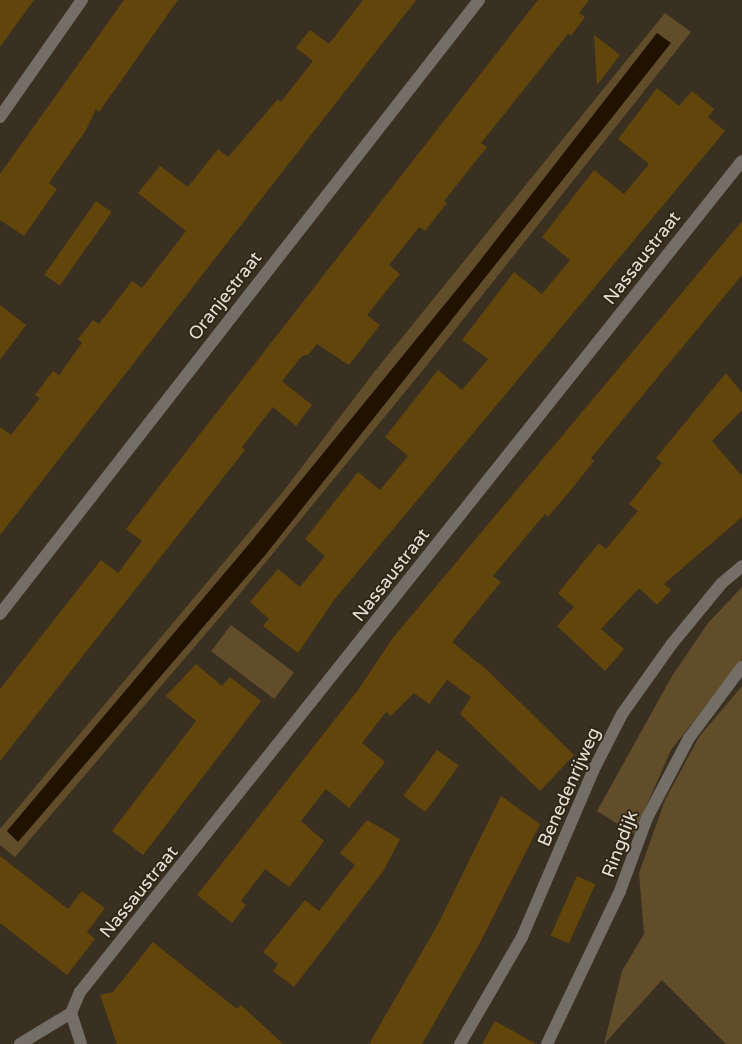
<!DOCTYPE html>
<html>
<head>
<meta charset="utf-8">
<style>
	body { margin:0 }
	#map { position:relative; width:742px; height:1044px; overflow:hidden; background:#393021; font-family:"Varela Round",sans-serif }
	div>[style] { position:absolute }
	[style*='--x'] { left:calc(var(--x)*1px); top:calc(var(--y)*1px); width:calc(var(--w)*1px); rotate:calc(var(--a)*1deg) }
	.green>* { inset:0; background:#624d2b; transform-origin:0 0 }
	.water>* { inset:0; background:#211200 }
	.building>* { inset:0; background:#62450b; transform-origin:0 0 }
	.minor>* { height:12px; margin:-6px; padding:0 6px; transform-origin:6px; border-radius:6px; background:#736f67 }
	span { translate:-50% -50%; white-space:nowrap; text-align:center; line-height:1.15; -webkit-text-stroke:4px #2f2617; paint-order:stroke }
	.street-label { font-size:18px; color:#e8e1d8 }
</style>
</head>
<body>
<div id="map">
	<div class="green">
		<i style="clip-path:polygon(evenodd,665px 13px,691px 32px,423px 370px,238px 596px,15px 857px,0 845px,0 829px,282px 493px,375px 371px,665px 13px,657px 33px,670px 43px,266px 554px,18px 841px,7px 831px,250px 543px,472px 271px,657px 33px)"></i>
		<i style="clip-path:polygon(742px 587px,742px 659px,671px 750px,634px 834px,597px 811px,672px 676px,708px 623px)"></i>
		<i style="left:231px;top:625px;width:79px;height:33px;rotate:37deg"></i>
		<i style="clip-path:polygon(742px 686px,742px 1044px,726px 1044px,662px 980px,604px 1044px,622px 971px,644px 934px,639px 873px,665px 800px,699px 737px)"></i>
	</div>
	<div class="water">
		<i style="clip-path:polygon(657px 33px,671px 43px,266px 554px,18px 842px,7px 831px,250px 543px,472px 271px)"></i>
	</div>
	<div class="building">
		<i style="clip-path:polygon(0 0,34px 0,0 47px)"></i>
		<i style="clip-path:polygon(124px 0,178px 0,99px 112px,96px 109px,86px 130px,49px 183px,57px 189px,24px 236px,0 220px,0 174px)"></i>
		<i style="clip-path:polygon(363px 0,416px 0,0 535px,0 427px,11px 435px,40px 398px,35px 395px,53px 371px,59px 375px,82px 343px,78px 339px,93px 320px,99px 324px,132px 281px,142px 288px,186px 231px,138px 193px,160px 166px,188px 187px,218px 149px,228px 157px,278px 99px,281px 102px,313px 61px,296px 48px,310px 30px,329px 44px)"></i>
		<i style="clip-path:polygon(538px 0,589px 0,579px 13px,585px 17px,571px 36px,568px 34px,481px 143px,487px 147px,444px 201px,447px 203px,425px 231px,419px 227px,389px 265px,400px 274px,367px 315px,380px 325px,349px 365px,317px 344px,309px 354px,302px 356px,282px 381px,312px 405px,296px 426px,273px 407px,242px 447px,245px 450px,0 761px,0 689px,101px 560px,118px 573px,142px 541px,126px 529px)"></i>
		<i style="clip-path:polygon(594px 35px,620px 55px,597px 85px)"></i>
		<i style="clip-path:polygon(657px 88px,679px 106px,692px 91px,714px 109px,708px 117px,725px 131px,334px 600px,298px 653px,263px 626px,269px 619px,250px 602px,278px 569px,300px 587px,325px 556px,305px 539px,358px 472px,380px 490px,408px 456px,385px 437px,438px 370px,462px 390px,488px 359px,462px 340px,514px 272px,542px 294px,570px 260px,542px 237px,594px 170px,624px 194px,649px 164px,618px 139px)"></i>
		<i style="left:96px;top:201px;width:19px;height:90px;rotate:35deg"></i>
		<i style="clip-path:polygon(742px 221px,742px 275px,591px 458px,594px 461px,574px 486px,548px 517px,545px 514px,493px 576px,501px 582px,452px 642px,486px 669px,574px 755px,540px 791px,460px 714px,471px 697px,447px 680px,429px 704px,414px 693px,391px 716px,386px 712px,362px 743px,385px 762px,349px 808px,326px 789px,301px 821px,324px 841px,302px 871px,289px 887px,265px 869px,241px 901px,246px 905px,232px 923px,197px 895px,358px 690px,392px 639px)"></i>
		<i style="clip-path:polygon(0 305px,26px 325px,0 360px)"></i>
		<i style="clip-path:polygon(726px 373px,742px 393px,742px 410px,712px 441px,742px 476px,742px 517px,664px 584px,671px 590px,657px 605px,639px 588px,601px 629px,624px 649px,605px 671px,557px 626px,574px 607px,558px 593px,599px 543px,606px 549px,638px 511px,629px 504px,662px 463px,656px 458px)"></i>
		<i style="clip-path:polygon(196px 664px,222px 686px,230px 677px,261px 701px,143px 855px,112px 831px,196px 721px,166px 696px)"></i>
		<i style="left:437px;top:750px;width:27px;height:57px;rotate:36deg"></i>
		<i style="clip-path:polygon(501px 796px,540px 824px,481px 941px,422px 1044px,369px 1044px,438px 924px)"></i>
		<i style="clip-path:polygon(367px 820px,400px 839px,384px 870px,294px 987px,273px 971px,278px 964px,263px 952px,305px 900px,319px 911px,355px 865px,340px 853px)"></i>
		<i style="clip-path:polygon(0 856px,68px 909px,82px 891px,105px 908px,87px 932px,95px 939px,67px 975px,0 923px)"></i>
		<i style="left:577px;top:876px;width:20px;height:65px;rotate:24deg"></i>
		<i style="clip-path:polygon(153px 942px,237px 1009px,241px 1005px,283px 1044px,117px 1044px,100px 995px,113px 992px)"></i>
		<i style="clip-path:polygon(495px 1021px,536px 1044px,482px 1044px)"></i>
	</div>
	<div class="minor">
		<i style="--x:0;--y:117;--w:143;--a:-55"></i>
		<i style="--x:0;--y:614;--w:779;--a:-52.04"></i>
		<i style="--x:71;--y:1013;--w:23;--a:-67"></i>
		<i style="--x:80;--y:992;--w:1062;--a:-51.46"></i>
		<i style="--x:20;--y:1044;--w:60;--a:-31.3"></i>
		<i style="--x:71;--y:1013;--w:33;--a:72"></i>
		<i style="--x:460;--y:1044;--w:124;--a:-59.9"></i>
		<i style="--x:522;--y:937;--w:185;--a:-66.8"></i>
		<i style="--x:595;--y:767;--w:59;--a:-63"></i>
		<i style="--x:622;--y:714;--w:85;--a:-54.6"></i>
		<i style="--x:671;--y:645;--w:80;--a:-50.6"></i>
		<i style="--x:722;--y:583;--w:26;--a:-40"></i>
		<i style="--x:547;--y:1044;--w:170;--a:-64.5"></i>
		<i style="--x:620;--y:891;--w:78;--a:-69.7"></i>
		<i style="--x:647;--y:818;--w:90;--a:-62.3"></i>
		<i style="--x:689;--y:738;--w:89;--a:-53.3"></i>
	</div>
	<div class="street-label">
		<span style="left:642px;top:258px;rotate:-52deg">Nassaustraat</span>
		<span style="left:225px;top:296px;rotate:-52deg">Oranjestraat</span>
		<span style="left:391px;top:575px;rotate:-52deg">Nassaustraat</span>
		<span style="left:569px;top:787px;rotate:-66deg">Benedenrijweg</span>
		<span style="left:620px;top:844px;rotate:-69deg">Ringdijk</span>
		<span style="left:139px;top:892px;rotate:-51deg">Nassaustraat</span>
	</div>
</div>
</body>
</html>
